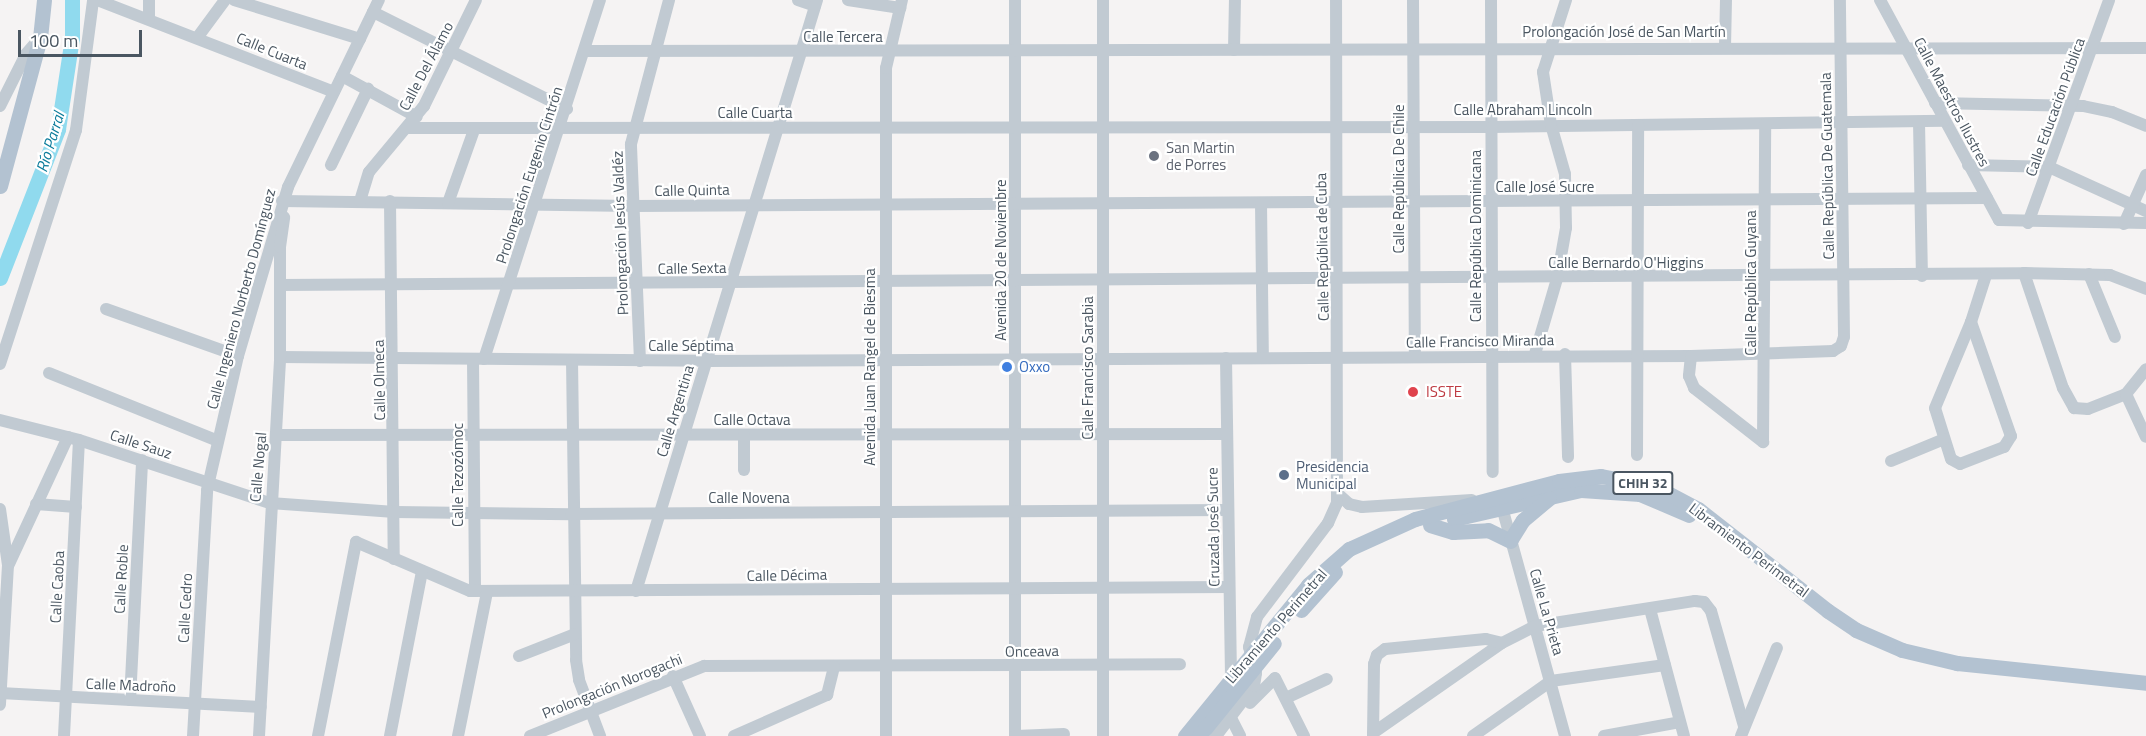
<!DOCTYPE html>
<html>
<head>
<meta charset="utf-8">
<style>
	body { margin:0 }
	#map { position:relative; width:2146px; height:736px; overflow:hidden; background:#f5f3f3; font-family:"Titillium Web",sans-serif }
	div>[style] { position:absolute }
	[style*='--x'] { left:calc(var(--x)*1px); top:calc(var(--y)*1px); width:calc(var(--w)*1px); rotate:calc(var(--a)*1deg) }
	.river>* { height:15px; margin:-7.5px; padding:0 7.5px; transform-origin:7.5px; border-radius:7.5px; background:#90daee }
	.minor>* { height:12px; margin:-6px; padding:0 6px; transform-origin:6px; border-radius:6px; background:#c1cad2 }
	.major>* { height:15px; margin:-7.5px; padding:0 7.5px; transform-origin:7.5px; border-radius:7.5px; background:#b3c2d1 }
	.dots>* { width:16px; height:16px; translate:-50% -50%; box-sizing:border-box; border:3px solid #fff; border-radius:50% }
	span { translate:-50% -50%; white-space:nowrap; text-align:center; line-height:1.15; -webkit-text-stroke:4.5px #fff; paint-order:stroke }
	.shield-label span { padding:2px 4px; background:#fff; border:2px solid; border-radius:4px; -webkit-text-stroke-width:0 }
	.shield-label { font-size:14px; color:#4a5661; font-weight:700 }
	.street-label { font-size:15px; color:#4a5661 }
	.worship-label { font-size:15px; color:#5b616d }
	.left { translate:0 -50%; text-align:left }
	.shop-label { font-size:15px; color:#366cbe }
	.health-label { font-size:15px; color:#be3a42 }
	.service-label { font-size:15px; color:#4e5e75 }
	.water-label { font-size:16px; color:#0c7c9b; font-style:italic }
	.scale { position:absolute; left:18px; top:30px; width:124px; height:27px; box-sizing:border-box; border:3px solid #4a5661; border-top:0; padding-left:8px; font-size:18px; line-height:21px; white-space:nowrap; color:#4a5661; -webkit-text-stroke:4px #fff; paint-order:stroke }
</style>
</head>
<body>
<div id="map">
	<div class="river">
		<i style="--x:0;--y:278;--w:160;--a:-68.7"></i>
		<i style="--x:58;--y:129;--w:92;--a:-81.3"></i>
		<i style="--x:72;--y:38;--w:38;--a:-90"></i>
	</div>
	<div class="minor">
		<i style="--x:97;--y:0;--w:254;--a:21.2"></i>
		<i style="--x:149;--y:0;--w:19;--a:90"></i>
		<i style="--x:234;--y:0;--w:132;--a:17.2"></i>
		<i style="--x:798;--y:0;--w:18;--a:19"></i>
		<i style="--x:848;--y:0;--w:53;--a:8.7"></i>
		<i style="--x:1015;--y:0;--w:736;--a:90"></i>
		<i style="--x:1413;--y:0;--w:357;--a:89.7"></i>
		<i style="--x:1491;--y:0;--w:472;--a:89.8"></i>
		<i style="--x:1880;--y:0;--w:250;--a:61.6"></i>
		<i style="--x:1999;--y:220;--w:147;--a:1.2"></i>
		<i style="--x:373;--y:12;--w:217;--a:26.6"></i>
		<i style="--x:197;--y:38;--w:47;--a:-53.6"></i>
		<i style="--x:1725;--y:47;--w:47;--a:-88.8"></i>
		<i style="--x:1234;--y:50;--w:50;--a:-88.9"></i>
		<i style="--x:585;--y:51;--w:1561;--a:-0.11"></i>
		<i style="--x:342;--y:76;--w:85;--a:28.7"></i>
		<i style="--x:1935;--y:103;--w:148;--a:1.2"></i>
		<i style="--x:2083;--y:106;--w:30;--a:12"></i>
		<i style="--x:2112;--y:112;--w:37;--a:22"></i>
		<i style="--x:0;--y:106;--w:58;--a:-63.4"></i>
		<i style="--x:26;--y:54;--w:18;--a:-49"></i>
		<i style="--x:1919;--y:122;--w:154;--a:88.9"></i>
		<i style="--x:409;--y:128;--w:1083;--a:-0.05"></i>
		<i style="--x:1492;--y:127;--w:452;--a:-0.8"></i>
		<i style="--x:331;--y:165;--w:85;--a:-64"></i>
		<i style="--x:1968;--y:165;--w:81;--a:1.4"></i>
		<i style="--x:2049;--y:167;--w:107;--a:24.4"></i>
		<i style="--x:282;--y:201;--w:351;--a:0.8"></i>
		<i style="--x:633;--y:206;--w:1354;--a:-0.34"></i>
		<i style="--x:360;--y:201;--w:30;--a:-73"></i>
		<i style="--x:369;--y:172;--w:86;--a:-50.2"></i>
		<i style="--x:424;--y:106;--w:118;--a:-63.9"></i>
		<i style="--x:390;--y:201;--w:358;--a:89.4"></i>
		<i style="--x:448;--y:203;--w:77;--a:-70.4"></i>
		<i style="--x:1261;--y:203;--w:155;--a:89.3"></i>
		<i style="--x:2028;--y:223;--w:237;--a:-70"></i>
		<i style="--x:2124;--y:224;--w:54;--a:-65.8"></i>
		<i style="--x:2024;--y:273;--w:121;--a:71.3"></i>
		<i style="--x:2063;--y:388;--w:23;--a:61"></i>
		<i style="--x:2074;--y:408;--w:14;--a:4"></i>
		<i style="--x:2088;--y:409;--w:41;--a:-21.5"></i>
		<i style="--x:2126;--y:394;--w:32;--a:-51"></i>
		<i style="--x:2089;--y:274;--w:68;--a:67.6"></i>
		<i style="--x:280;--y:285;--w:1744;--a:-0.39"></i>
		<i style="--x:2024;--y:273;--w:86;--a:1.3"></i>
		<i style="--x:2110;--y:275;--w:39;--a:21"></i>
		<i style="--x:106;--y:309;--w:140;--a:19.6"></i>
		<i style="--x:1971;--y:322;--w:121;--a:70.7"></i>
		<i style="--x:2011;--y:436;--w:13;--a:122"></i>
		<i style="--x:2004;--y:447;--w:47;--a:158.9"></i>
		<i style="--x:1960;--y:464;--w:10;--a:-151"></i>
		<i style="--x:1951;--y:459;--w:53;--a:-107.4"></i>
		<i style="--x:1935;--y:408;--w:93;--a:-67.3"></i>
		<i style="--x:1971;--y:322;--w:49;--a:-72.3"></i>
		<i style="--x:1535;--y:354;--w:78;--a:-73.7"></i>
		<i style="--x:1557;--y:279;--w:52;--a:-80"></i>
		<i style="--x:1566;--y:228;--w:54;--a:-91.1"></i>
		<i style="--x:1565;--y:174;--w:51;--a:-105.9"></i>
		<i style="--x:1551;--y:125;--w:54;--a:-98.6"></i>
		<i style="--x:1543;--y:72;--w:76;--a:-72.3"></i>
		<i style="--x:1565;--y:354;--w:103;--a:88.3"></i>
		<i style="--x:1691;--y:356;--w:20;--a:96"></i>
		<i style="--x:1689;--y:376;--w:13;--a:67"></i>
		<i style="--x:1694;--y:388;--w:88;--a:38"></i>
		<i style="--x:280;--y:357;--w:426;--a:0.5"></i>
		<i style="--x:706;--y:361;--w:985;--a:-0.29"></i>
		<i style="--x:1691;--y:356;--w:142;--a:-2"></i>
		<i style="--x:1833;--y:351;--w:9;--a:-32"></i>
		<i style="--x:1841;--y:346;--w:9;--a:-72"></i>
		<i style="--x:1844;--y:337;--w:337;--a:-90.7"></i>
		<i style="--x:1226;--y:358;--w:325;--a:89.1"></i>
		<i style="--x:473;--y:359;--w:232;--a:89.5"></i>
		<i style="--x:484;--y:359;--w:377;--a:-72.1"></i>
		<i style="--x:572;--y:360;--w:300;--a:89.2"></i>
		<i style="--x:576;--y:660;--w:20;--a:81"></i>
		<i style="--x:579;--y:680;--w:60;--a:69.4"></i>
		<i style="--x:640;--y:361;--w:217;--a:-92.4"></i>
		<i style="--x:631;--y:144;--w:149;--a:-75.2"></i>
		<i style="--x:0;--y:364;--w:246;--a:-72"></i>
		<i style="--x:76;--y:130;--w:131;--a:-82.5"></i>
		<i style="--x:49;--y:373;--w:182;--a:21.9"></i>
		<i style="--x:2126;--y:394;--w:47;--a:65.1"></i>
		<i style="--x:0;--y:420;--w:81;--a:14.2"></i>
		<i style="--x:79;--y:440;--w:201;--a:18.3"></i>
		<i style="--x:270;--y:503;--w:125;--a:4.1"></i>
		<i style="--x:395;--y:512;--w:176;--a:0.7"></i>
		<i style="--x:571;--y:514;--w:657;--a:-0.35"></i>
		<i style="--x:276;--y:435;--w:951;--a:-0.06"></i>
		<i style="--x:1763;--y:442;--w:318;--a:-89.6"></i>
		<i style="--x:1637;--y:455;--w:330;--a:-89.8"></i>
		<i style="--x:1891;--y:461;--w:57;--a:-22.5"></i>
		<i style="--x:744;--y:470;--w:35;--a:-90"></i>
		<i style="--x:1338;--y:494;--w:15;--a:42"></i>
		<i style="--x:1349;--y:504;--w:13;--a:13"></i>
		<i style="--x:1362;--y:507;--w:110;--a:-3.6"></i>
		<i style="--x:1500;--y:500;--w:245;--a:74.6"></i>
		<i style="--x:36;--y:504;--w:40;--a:4.3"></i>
		<i style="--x:0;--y:509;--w:57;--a:81.9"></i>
		<i style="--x:8;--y:565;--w:140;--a:93.3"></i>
		<i style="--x:9;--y:564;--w:140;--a:-65.1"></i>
		<i style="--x:636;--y:591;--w:618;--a:-72.97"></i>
		<i style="--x:1650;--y:609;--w:131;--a:75"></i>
		<i style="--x:519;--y:656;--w:60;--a:-21.4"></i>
		<i style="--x:673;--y:676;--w:66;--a:65.8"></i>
		<i style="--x:0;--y:693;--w:261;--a:3.1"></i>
		<i style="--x:1286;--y:698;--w:45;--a:-24.9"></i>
		<i style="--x:130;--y:700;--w:240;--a:-87.1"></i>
		<i style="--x:1250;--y:703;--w:35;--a:-45"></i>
		<i style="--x:1275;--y:678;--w:65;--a:63.4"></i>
		<i style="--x:1231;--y:718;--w:20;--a:63"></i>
		<i style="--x:1373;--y:733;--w:157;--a:-34.9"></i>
		<i style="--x:64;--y:736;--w:296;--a:-87.1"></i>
		<i style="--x:193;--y:736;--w:246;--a:-86.7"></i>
		<i style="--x:207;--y:490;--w:138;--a:-77"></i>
		<i style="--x:238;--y:356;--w:176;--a:-73.5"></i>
		<i style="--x:288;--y:187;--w:208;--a:-64.1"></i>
		<i style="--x:259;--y:736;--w:380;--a:-86.8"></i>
		<i style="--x:280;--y:357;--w:110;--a:-90"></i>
		<i style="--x:280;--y:247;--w:30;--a:-82"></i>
		<i style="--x:318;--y:736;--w:198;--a:-78.9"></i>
		<i style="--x:356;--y:542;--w:124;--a:23.3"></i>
		<i style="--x:470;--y:591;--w:759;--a:-0.3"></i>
		<i style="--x:390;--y:736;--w:168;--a:-79"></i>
		<i style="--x:458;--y:736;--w:147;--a:-78.6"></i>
		<i style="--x:530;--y:736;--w:188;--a:-21.9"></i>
		<i style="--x:704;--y:666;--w:476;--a:-0.2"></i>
		<i style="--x:734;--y:736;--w:102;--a:-23.8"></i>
		<i style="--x:827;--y:695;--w:29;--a:-76"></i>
		<i style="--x:886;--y:736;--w:668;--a:-90"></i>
		<i style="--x:886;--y:68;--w:70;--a:-76.8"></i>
		<i style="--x:1015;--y:736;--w:49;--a:-2.3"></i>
		<i style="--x:1103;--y:736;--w:736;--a:-90"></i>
		<i style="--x:1216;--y:736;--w:63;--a:-52.8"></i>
		<i style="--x:1254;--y:686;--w:13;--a:-81"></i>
		<i style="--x:1256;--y:673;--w:27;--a:-105"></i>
		<i style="--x:1249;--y:647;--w:31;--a:-75"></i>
		<i style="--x:1257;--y:617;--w:118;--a:-52.9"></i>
		<i style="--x:1328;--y:523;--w:22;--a:-66"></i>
		<i style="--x:1337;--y:503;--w:503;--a:-90.11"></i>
		<i style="--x:1373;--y:736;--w:72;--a:-89.2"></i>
		<i style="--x:1374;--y:664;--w:9;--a:-72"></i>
		<i style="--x:1377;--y:655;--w:10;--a:-37"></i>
		<i style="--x:1385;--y:649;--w:101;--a:-5.7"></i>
		<i style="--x:1486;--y:639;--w:16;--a:14"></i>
		<i style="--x:1502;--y:643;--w:37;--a:-27"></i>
		<i style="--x:1535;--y:626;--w:162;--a:-8.9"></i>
		<i style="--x:1695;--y:601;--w:9;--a:6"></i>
		<i style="--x:1704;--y:602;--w:11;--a:52"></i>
		<i style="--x:1711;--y:611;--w:120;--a:74"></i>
		<i style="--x:1473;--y:736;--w:95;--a:-35.2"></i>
		<i style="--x:1551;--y:681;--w:115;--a:-8"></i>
		<i style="--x:1604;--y:736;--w:77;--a:-10.4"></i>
		<i style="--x:1741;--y:736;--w:95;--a:-67.8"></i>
	</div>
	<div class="major">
		<i style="--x:0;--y:186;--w:153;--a:-74.9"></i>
		<i style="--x:40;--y:38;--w:38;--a:-84"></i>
		<i style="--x:1454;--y:519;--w:130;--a:-12.9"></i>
		<i style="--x:1581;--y:490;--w:59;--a:3.9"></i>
		<i style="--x:1640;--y:494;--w:53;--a:23.2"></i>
		<i style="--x:1430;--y:525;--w:24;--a:17"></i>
		<i style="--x:1453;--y:532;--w:35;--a:-3"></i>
		<i style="--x:1488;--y:530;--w:25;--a:26"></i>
		<i style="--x:1511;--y:539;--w:22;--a:-58"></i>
		<i style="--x:1523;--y:520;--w:34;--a:-40"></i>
		<i style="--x:1301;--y:610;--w:51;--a:-48.2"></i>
		<i style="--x:1185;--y:736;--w:195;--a:-50.8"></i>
		<i style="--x:1308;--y:585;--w:55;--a:-41.3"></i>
		<i style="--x:1349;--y:549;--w:72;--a:-24.4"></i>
		<i style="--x:1415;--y:519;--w:149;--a:-14.8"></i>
		<i style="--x:1559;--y:481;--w:42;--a:-6.8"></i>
		<i style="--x:1601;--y:476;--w:56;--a:11.3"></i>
		<i style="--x:1656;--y:487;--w:47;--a:27.6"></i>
		<i style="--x:1698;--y:509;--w:165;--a:38.1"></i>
		<i style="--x:1828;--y:611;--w:34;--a:34"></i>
		<i style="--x:1856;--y:630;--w:50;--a:23.5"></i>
		<i style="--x:1902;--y:650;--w:57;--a:13.3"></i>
		<i style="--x:1957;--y:663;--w:190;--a:6"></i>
		<i style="--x:1199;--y:736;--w:119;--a:-51.1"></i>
	</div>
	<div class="dots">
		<i style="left:1154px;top:156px;background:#6b7280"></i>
		<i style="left:1007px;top:367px;background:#3f7fe0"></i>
		<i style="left:1413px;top:392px;background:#e0444e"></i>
		<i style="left:1284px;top:475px;background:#5c6f8a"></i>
	</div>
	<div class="shield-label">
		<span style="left:1643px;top:483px">CHIH 32</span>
	</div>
	<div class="street-label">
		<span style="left:1624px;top:32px">Prolongación José de San Martín</span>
		<span style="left:843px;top:37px">Calle Tercera</span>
		<span style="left:272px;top:51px;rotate:22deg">Calle Cuarta</span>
		<span style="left:426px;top:66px;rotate:-62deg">Calle Del Álamo</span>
		<span style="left:1952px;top:102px;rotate:62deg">Calle Maestros Ilustres</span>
		<span style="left:2055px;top:107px;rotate:-70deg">Calle Educación Pública</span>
		<span style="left:1523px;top:110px">Calle Abraham Lincoln</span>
		<span style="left:755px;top:113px">Calle Cuarta</span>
		<span style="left:1827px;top:166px;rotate:-91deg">Calle República De Guatemala</span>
		<span style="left:529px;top:175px;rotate:-72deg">Prolongación Eugenio Cintrón</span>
		<span style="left:1399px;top:179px;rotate:-90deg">Calle República De Chile</span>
		<span style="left:1545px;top:187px">Calle José Sucre</span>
		<span style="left:692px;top:190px;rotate:-1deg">Calle Quinta</span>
		<span style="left:620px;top:233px;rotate:-92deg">Prolongación Jesús Valdéz</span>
		<span style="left:1476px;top:236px;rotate:-90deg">Calle República Dominicana</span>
		<span style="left:1322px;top:247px;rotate:-91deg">Calle República de Cuba</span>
		<span style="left:1001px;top:260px;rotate:-90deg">Avenida 20 de Noviembre</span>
		<span style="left:1626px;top:263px">Calle Bernardo O'Higgins</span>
		<span style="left:692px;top:268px;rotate:-1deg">Calle Sexta</span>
		<span style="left:1751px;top:283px;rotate:-90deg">Calle República Guyana</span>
		<span style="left:241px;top:299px;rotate:-75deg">Calle Ingeniero Norberto Domínguez</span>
		<span style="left:1480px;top:341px;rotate:-1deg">Calle Francisco Miranda</span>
		<span style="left:691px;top:346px">Calle Séptima</span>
		<span style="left:870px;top:367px;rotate:-90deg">Avenida Juan Rangel de Biesma</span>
		<span style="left:1088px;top:368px;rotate:-90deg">Calle Francisco Sarabia</span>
		<span style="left:379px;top:380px;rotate:-91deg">Calle Olmeca</span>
		<span style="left:675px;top:411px;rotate:-73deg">Calle Argentina</span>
		<span style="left:752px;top:420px">Calle Octava</span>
		<span style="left:141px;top:444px;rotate:18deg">Calle Sauz</span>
		<span style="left:258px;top:467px;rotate:-85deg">Calle Nogal</span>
		<span style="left:458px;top:475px;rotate:-90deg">Calle Tezozómoc</span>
		<span style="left:749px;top:498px">Calle Novena</span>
		<span style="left:1213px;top:527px;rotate:-91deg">Cruzada José Sucre</span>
		<span style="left:1749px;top:550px;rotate:37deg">Libramiento Perimetral</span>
		<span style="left:787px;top:575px;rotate:-1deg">Calle Décima</span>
		<span style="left:121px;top:579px;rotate:-87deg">Calle Roble</span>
		<span style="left:57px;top:587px;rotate:-87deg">Calle Caoba</span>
		<span style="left:185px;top:608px;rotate:-87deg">Calle Cedro</span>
		<span style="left:1547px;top:612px;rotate:74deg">Calle La Prieta</span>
		<span style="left:1276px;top:626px;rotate:-49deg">Libramiento Perimetral</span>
		<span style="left:1032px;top:651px;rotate:-1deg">Onceava</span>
		<span style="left:131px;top:685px;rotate:2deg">Calle Madroño</span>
		<span style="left:612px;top:686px;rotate:-22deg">Prolongación Norogachi</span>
	</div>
	<div class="worship-label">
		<span class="left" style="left:1166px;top:156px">San Martin<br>de Porres</span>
	</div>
	<div class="shop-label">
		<span class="left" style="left:1019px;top:367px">Oxxo</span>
	</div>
	<div class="health-label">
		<span class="left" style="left:1426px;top:392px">ISSTE</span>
	</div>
	<div class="service-label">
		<span class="left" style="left:1296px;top:475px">Presidencia<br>Municipal</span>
	</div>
	<div class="water-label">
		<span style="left:50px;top:142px;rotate:-73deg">Río Parral</span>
	</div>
	<div class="scale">100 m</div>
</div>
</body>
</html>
